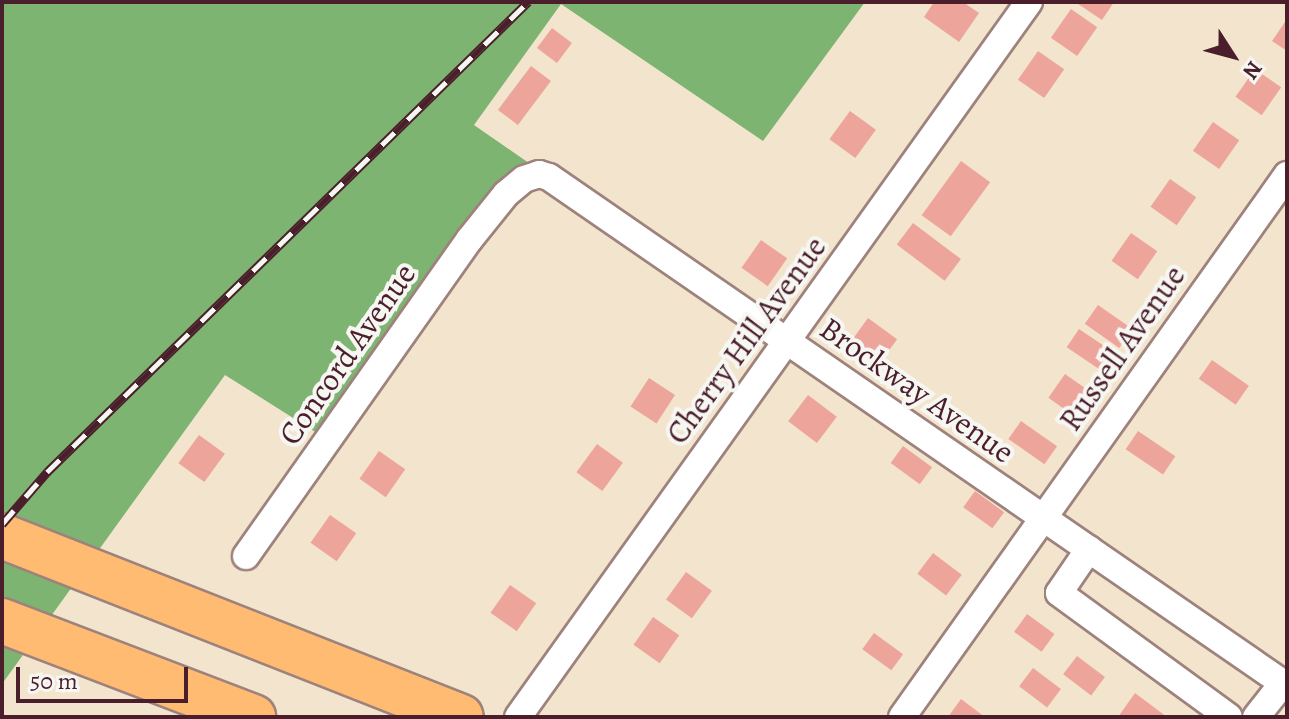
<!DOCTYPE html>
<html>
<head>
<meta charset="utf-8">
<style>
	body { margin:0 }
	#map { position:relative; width:1289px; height:719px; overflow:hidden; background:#f3e4ce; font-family:Alegreya,serif }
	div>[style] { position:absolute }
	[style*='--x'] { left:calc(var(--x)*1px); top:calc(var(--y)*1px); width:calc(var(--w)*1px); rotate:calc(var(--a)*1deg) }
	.forest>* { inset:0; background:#7eb471 }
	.building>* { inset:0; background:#eda59b; transform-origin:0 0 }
	.roads { filter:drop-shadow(2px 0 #9e827c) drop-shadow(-2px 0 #9e827c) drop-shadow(0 2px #9e827c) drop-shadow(0 -2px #9e827c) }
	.street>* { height:26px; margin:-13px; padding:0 13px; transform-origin:13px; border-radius:13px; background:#fff }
	.highway>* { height:44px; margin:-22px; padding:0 22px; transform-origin:22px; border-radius:22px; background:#febb71 }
	.rail>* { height:9px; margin-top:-4.5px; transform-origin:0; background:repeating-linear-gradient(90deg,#f6f6f2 0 18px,#4a1f2b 0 36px); box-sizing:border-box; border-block:2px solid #4a1f2b }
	span { translate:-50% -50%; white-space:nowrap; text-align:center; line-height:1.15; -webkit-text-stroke:8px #f6f6f2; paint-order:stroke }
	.street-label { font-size:32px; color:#4a1f2b }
	.frame { position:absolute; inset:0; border:4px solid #4a1f2b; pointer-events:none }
	.north { position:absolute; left:1193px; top:16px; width:80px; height:80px; -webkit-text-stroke:6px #f6f6f2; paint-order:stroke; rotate:126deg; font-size:22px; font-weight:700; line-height:32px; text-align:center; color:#4a1f2b }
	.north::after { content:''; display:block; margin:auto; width:28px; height:36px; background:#4a1f2b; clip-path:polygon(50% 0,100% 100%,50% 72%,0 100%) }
	.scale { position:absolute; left:16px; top:667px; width:172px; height:36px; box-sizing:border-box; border:4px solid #4a1f2b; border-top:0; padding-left:10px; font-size:24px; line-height:28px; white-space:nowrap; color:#4a1f2b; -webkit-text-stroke:6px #f6f6f2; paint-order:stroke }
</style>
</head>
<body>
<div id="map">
	<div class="forest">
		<i style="clip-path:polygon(2px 2px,865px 2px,763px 141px,561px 4px,474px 125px,549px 177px,532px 175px,328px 440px,225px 375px,2px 684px)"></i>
	</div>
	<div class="building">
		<i style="clip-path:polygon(934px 2px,963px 2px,979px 13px,959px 42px,924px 17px)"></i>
		<i style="clip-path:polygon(1075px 2px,1114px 2px,1102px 20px)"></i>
		<i style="left:1071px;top:9px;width:32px;height:35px;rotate:35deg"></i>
		<i style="clip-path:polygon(1287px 19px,1287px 51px,1272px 41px)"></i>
		<i style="left:552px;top:28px;width:25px;height:25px;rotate:37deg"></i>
		<i style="left:1038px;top:51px;width:32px;height:35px;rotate:35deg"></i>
		<i style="left:531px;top:66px;width:25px;height:55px;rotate:37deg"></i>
		<i style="left:1255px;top:69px;width:32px;height:34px;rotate:35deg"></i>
		<i style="left:850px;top:111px;width:32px;height:35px;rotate:36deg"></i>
		<i style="left:1213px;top:122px;width:32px;height:35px;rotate:35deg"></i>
		<i style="left:961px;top:161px;width:36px;height:67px;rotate:36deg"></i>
		<i style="left:1170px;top:179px;width:32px;height:34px;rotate:35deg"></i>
		<i style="left:913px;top:223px;width:60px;height:27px;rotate:37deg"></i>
		<i style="left:1131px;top:233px;width:32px;height:34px;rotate:35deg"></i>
		<i style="left:761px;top:240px;width:32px;height:34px;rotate:35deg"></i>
		<i style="left:1098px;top:305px;width:42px;height:23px;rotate:35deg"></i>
		<i style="left:868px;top:318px;width:36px;height:26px;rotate:36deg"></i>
		<i style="left:1079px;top:329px;width:42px;height:22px;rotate:34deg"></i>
		<i style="left:1212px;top:360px;width:45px;height:23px;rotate:35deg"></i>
		<i style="left:1065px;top:374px;width:29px;height:29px;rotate:35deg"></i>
		<i style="left:649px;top:378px;width:31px;height:34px;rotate:33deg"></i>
		<i style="left:808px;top:395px;width:36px;height:33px;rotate:37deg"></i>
		<i style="left:1021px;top:421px;width:44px;height:22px;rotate:35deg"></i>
		<i style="left:1138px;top:431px;width:45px;height:22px;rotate:34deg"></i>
		<i style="left:199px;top:435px;width:32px;height:35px;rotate:36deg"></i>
		<i style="left:597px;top:444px;width:32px;height:35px;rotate:36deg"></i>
		<i style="left:903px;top:446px;width:36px;height:21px;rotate:36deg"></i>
		<i style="left:379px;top:451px;width:32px;height:34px;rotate:35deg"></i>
		<i style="left:975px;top:491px;width:36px;height:20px;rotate:36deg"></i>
		<i style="left:330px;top:515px;width:32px;height:34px;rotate:35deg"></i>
		<i style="left:933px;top:553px;width:36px;height:26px;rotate:37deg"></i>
		<i style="left:686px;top:572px;width:32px;height:34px;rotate:36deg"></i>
		<i style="left:510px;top:585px;width:32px;height:34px;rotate:35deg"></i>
		<i style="left:1027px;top:614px;width:34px;height:22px;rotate:36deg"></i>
		<i style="left:653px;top:617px;width:32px;height:34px;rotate:35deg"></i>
		<i style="left:874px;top:633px;width:36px;height:20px;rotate:36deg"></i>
		<i style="left:1077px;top:656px;width:35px;height:23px;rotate:37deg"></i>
		<i style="left:1033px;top:668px;width:35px;height:23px;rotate:37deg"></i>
		<i style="clip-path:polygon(1135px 693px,1167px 717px,1118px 717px)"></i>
		<i style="clip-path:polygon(961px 699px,985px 717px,948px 717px)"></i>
	</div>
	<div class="roads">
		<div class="street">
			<i style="--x:1089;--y:549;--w:53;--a:124.3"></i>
			<i style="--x:1059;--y:593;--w:210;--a:36.1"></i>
			<i style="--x:246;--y:556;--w:387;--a:-54.8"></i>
			<i style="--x:469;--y:240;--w:59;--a:-51.2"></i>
			<i style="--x:506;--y:194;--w:23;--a:-40"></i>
			<i style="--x:524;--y:179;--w:16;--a:-18"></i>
			<i style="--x:539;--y:174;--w:10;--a:17"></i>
			<i style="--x:549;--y:177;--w:897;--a:34.59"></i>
			<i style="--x:518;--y:717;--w:879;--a:-54.45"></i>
			<i style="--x:902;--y:717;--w:665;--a:-54.61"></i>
			<i style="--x:1256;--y:717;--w:43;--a:-51.5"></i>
		</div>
		<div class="highway">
			<i style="--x:2;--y:536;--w:493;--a:21.5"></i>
			<i style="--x:2;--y:621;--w:269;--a:20.9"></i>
		</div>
	</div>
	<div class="rail">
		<i style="--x:2;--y:524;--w:69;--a:-49.1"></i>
		<i style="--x:47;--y:472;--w:673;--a:-44.34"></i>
	</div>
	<div class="street-label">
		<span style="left:746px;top:340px;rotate:-54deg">Cherry Hill Avenue</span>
		<span style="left:1122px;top:348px;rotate:-55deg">Russell Avenue</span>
		<span style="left:347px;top:354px;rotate:-55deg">Concord Avenue</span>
		<span style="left:917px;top:390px;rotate:35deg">Brockway Avenue</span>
	</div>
	<div class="frame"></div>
	<div class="north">N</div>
	<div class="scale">50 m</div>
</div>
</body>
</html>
